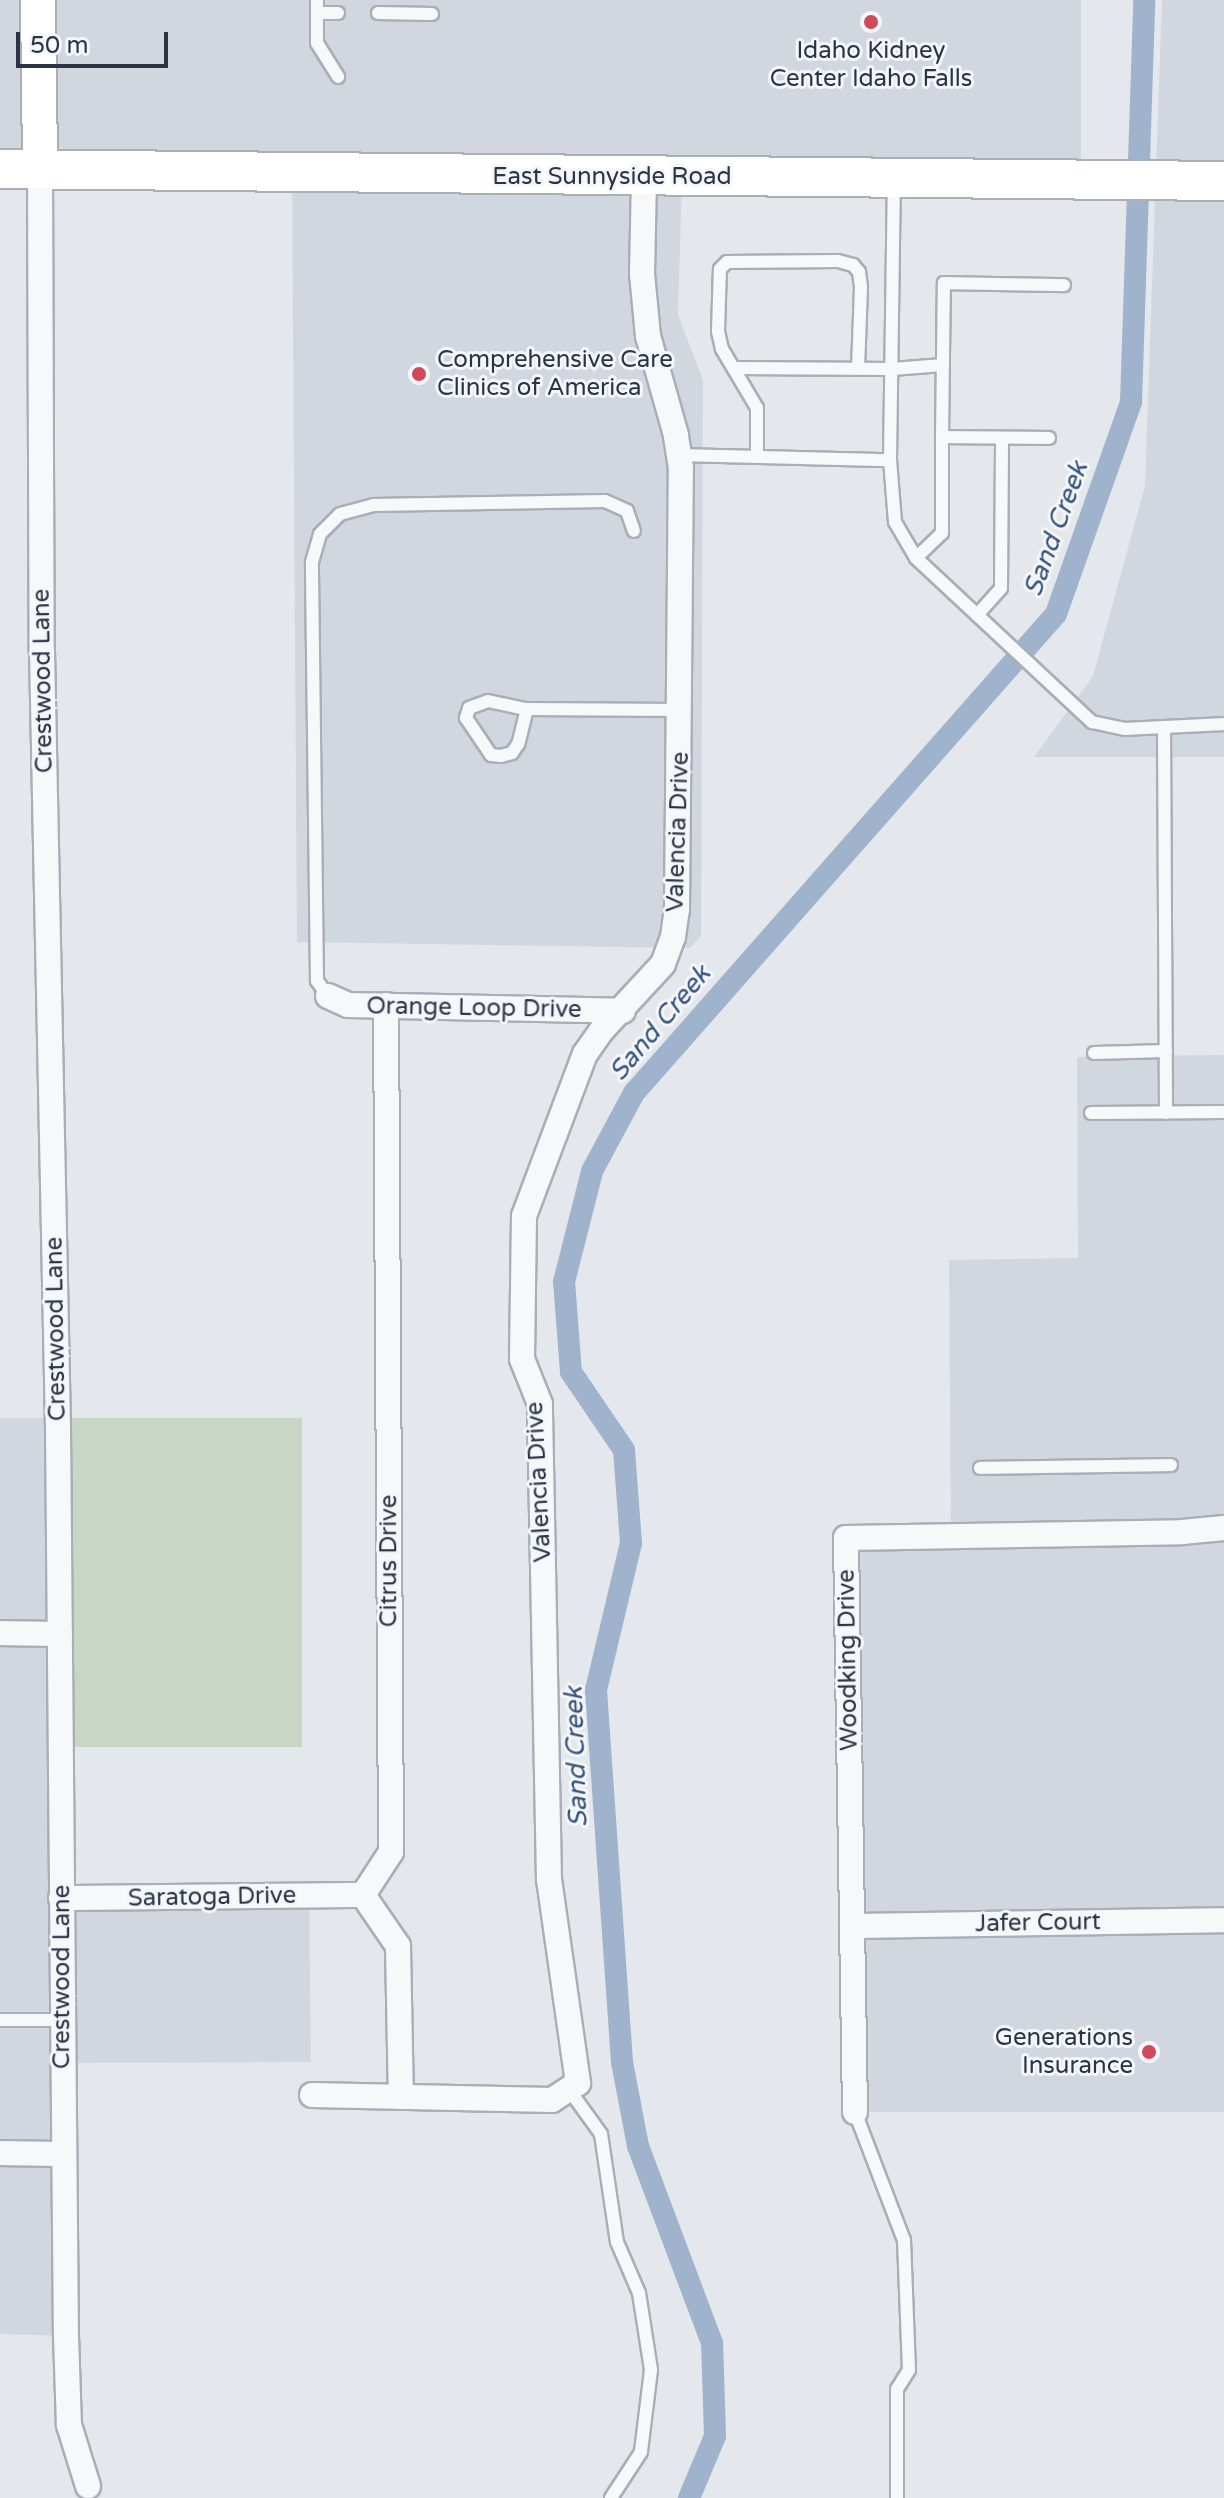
<!DOCTYPE html>
<html>
<head>
<meta charset="utf-8">
<style>
	body { margin:0 }
	#map { position:relative; width:1224px; height:2498px; overflow:hidden; background:#e4e7ec; font-family:"Varela Round",sans-serif }
	div>[style] { position:absolute }
	[style*='--x'] { left:calc(var(--x)*1px); top:calc(var(--y)*1px); width:calc(var(--w)*1px); rotate:calc(var(--a)*1deg) }
	.built>* { inset:0; background:#d2d6de }
	.green>* { inset:0; background:#c9d6c5; transform-origin:0 0 }
	.canal>* { height:22px; margin:-11px; padding:0 11px; transform-origin:11px; border-radius:11px; background:#9fb4cc }
	.roads { filter:drop-shadow(2px 0 #a9aeb7) drop-shadow(-2px 0 #a9aeb7) drop-shadow(0 2px #a9aeb7) drop-shadow(0 -2px #a9aeb7) }
	.service>* { height:12px; margin:-6px; padding:0 6px; transform-origin:6px; border-radius:6px; background:#f7f8fa }
	.minor>* { height:24px; margin:-12px; padding:0 12px; transform-origin:12px; border-radius:12px; background:#f7f8fa }
	.secondary>* { height:34px; margin:-17px; padding:0 17px; transform-origin:17px; border-radius:17px; background:#fff }
	.primary>* { height:38px; margin:-19px; padding:0 19px; transform-origin:19px; border-radius:19px; background:#fff }
	.dots>* { width:22px; height:22px; translate:-50% -50%; box-sizing:border-box; border:4px solid #f4f6f9; border-radius:50% }
	span { translate:-50% -50%; white-space:nowrap; text-align:center; line-height:1.15; -webkit-text-stroke:6px #f4f6f9; paint-order:stroke }
	.poi-label { font-size:24px; color:#2b3445 }
	.left { translate:0 -50%; text-align:left }
	.right { translate:-100% -50%; text-align:right }
	.street-label { font-size:24px; color:#2b3445 }
	.water-label { font-size:26px; color:#34527a; font-style:italic }
	.scale { position:absolute; left:16px; top:32px; width:152px; height:36px; box-sizing:border-box; border:4px solid #2b3445; border-top:0; padding-left:10px; font-size:24px; line-height:28px; white-space:nowrap; color:#2b3445; -webkit-text-stroke:6px #f4f6f9; paint-order:stroke }
</style>
</head>
<body>
<div id="map">
	<div class="built">
		<i style="clip-path:polygon(0 0,1081px 0,1081px 180px,682px 178px,678px 315px,703px 380px,701px 936px,690px 948px,297px 942px,292px 173px,0 169px)"></i>
		<i style="clip-path:polygon(1162px 0,1224px 0,1224px 757px,1034px 757px,1093px 676px,1145px 486px)"></i>
		<i style="clip-path:polygon(1224px 1055px,1224px 2112px,855px 2112px,846px 1538px,951px 1536px,949px 1260px,1078px 1258px,1077px 1057px)"></i>
		<i style="clip-path:polygon(0 1418px,58px 1418px,61px 1898px,309px 1896px,311px 2062px,63px 2063px,66px 2336px,0 2334px)"></i>
	</div>
	<div class="green">
		<i style="left:58px;top:1418px;width:244px;height:329px"></i>
	</div>
	<div class="canal">
		<i style="--x:689;--y:2498;--w:67;--a:-67.2"></i>
		<i style="--x:715;--y:2436;--w:93;--a:-91.8"></i>
		<i style="--x:712;--y:2343;--w:210;--a:-110.6"></i>
		<i style="--x:638;--y:2146;--w:86;--a:-100.8"></i>
		<i style="--x:622;--y:2062;--w:373;--a:-94"></i>
		<i style="--x:596;--y:1690;--w:151;--a:-76.6"></i>
		<i style="--x:631;--y:1543;--w:93;--a:-94.3"></i>
		<i style="--x:624;--y:1450;--w:94;--a:-124.2"></i>
		<i style="--x:571;--y:1372;--w:90;--a:-94.4"></i>
		<i style="--x:564;--y:1282;--w:114;--a:-75.8"></i>
		<i style="--x:592;--y:1171;--w:89;--a:-61.7"></i>
		<i style="--x:634;--y:1093;--w:638;--a:-48.62"></i>
		<i style="--x:1056;--y:614;--w:225;--a:-70.5"></i>
		<i style="--x:1131;--y:402;--w:402;--a:-88.1"></i>
	</div>
	<div class="roads">
		<div class="service">
			<i style="--x:317;--y:0;--w:43;--a:90"></i>
			<i style="--x:317;--y:43;--w:40;--a:58"></i>
			<i style="--x:317;--y:13;--w:21;--a:0"></i>
			<i style="--x:378;--y:13;--w:54;--a:1.1"></i>
			<i style="--x:735;--y:368;--w:157;--a:0.4"></i>
			<i style="--x:892;--y:369;--w:51;--a:-4.5"></i>
			<i style="--x:942;--y:437;--w:154;--a:-89.3"></i>
			<i style="--x:944;--y:283;--w:120;--a:1"></i>
			<i style="--x:679;--y:455;--w:211;--a:1.4"></i>
			<i style="--x:890;--y:460;--w:62;--a:85.4"></i>
			<i style="--x:895;--y:522;--w:42;--a:59.7"></i>
			<i style="--x:916;--y:558;--w:241;--a:43"></i>
			<i style="--x:1092;--y:722;--w:34;--a:12"></i>
			<i style="--x:1125;--y:729;--w:99;--a:-2.9"></i>
			<i style="--x:757;--y:457;--w:49;--a:-90"></i>
			<i style="--x:757;--y:408;--w:69;--a:-120.7"></i>
			<i style="--x:722;--y:349;--w:18;--a:-103"></i>
			<i style="--x:718;--y:331;--w:62;--a:-88.2"></i>
			<i style="--x:720;--y:269;--w:10;--a:-45"></i>
			<i style="--x:727;--y:262;--w:111;--a:-0.5"></i>
			<i style="--x:838;--y:261;--w:16;--a:15"></i>
			<i style="--x:853;--y:265;--w:9;--a:49"></i>
			<i style="--x:859;--y:272;--w:15;--a:82"></i>
			<i style="--x:861;--y:287;--w:81;--a:92.1"></i>
			<i style="--x:890;--y:460;--w:278;--a:-89.2"></i>
			<i style="--x:916;--y:558;--w:36;--a:-44"></i>
			<i style="--x:942;--y:533;--w:96;--a:-90"></i>
			<i style="--x:942;--y:437;--w:107;--a:0.5"></i>
			<i style="--x:977;--y:615;--w:36;--a:-48"></i>
			<i style="--x:1001;--y:588;--w:149;--a:-89.6"></i>
			<i style="--x:527;--y:709;--w:36;--a:104"></i>
			<i style="--x:518;--y:744;--w:11;--a:124"></i>
			<i style="--x:512;--y:753;--w:11;--a:165"></i>
			<i style="--x:501;--y:756;--w:10;--a:-174"></i>
			<i style="--x:491;--y:755;--w:45;--a:-124"></i>
			<i style="--x:466;--y:718;--w:10;--a:-73"></i>
			<i style="--x:469;--y:708;--w:20;--a:-20"></i>
			<i style="--x:488;--y:701;--w:40;--a:12"></i>
			<i style="--x:527;--y:709;--w:153;--a:0.4"></i>
			<i style="--x:1164;--y:727;--w:386;--a:89.7"></i>
			<i style="--x:328;--y:996;--w:19;--a:-126"></i>
			<i style="--x:317;--y:981;--w:419;--a:-90.7"></i>
			<i style="--x:312;--y:562;--w:29;--a:-74"></i>
			<i style="--x:320;--y:534;--w:28;--a:-45"></i>
			<i style="--x:340;--y:514;--w:34;--a:-15"></i>
			<i style="--x:373;--y:505;--w:232;--a:-1"></i>
			<i style="--x:605;--y:501;--w:24;--a:24"></i>
			<i style="--x:627;--y:511;--w:21;--a:71"></i>
			<i style="--x:1094;--y:1053;--w:72;--a:-1.6"></i>
			<i style="--x:1091;--y:1113;--w:133;--a:-0.4"></i>
			<i style="--x:980;--y:1468;--w:191;--a:-0.9"></i>
			<i style="--x:0;--y:2020;--w:62;--a:0"></i>
			<i style="--x:570;--y:2091;--w:53;--a:54.2"></i>
			<i style="--x:601;--y:2134;--w:109;--a:81.6"></i>
			<i style="--x:617;--y:2242;--w:56;--a:66.7"></i>
			<i style="--x:639;--y:2293;--w:78;--a:81.1"></i>
			<i style="--x:651;--y:2370;--w:83;--a:97"></i>
			<i style="--x:641;--y:2452;--w:55;--a:123.1"></i>
			<i style="--x:855;--y:2112;--w:137;--a:69.1"></i>
			<i style="--x:904;--y:2240;--w:130;--a:87.8"></i>
			<i style="--x:909;--y:2370;--w:22;--a:122"></i>
			<i style="--x:897;--y:2389;--w:109;--a:90"></i>
		</div>
		<div class="minor">
			<i style="--x:40;--y:170;--w:481;--a:89.8"></i>
			<i style="--x:42;--y:651;--w:775;--a:88.82"></i>
			<i style="--x:58;--y:1426;--w:910;--a:89.5"></i>
			<i style="--x:66;--y:2336;--w:89;--a:88.1"></i>
			<i style="--x:69;--y:2425;--w:64;--a:72.7"></i>
			<i style="--x:328;--y:996;--w:22;--a:24"></i>
			<i style="--x:348;--y:1005;--w:275;--a:1.2"></i>
			<i style="--x:386;--y:1005;--w:847;--a:89.66"></i>
			<i style="--x:391;--y:1852;--w:51;--a:123.1"></i>
			<i style="--x:363;--y:1895;--w:62;--a:55.5"></i>
			<i style="--x:398;--y:1946;--w:151;--a:88.9"></i>
			<i style="--x:0;--y:1633;--w:60;--a:1"></i>
			<i style="--x:61;--y:1898;--w:302;--a:-0.6"></i>
			<i style="--x:852;--y:1926;--w:372;--a:-0.9"></i>
			<i style="--x:312;--y:2095;--w:240;--a:1.2"></i>
			<i style="--x:552;--y:2100;--w:31;--a:-33"></i>
			<i style="--x:578;--y:2083;--w:205;--a:-98.1"></i>
			<i style="--x:549;--y:1880;--w:476;--a:-91.1"></i>
			<i style="--x:540;--y:1404;--w:48;--a:-111.8"></i>
			<i style="--x:522;--y:1359;--w:143;--a:-89.2"></i>
			<i style="--x:524;--y:1216;--w:173;--a:-69.4"></i>
			<i style="--x:585;--y:1054;--w:28;--a:-55"></i>
			<i style="--x:601;--y:1031;--w:91;--a:-47.2"></i>
			<i style="--x:663;--y:964;--w:29;--a:-70"></i>
			<i style="--x:673;--y:937;--w:27;--a:-82"></i>
			<i style="--x:677;--y:910;--w:442;--a:-89.5"></i>
			<i style="--x:681;--y:468;--w:33;--a:-99"></i>
			<i style="--x:676;--y:435;--w:103;--a:-105.8"></i>
			<i style="--x:648;--y:336;--w:62;--a:-95.5"></i>
			<i style="--x:642;--y:274;--w:97;--a:-88.8"></i>
			<i style="--x:855;--y:2112;--w:574;--a:-90.9"></i>
			<i style="--x:846;--y:1538;--w:336;--a:-1"></i>
			<i style="--x:1182;--y:1532;--w:42;--a:-5.4"></i>
			<i style="--x:0;--y:2153;--w:63;--a:0.9"></i>
		</div>
		<div class="secondary">
			<i style="--x:38;--y:0;--w:170;--a:89.3"></i>
		</div>
		<div class="primary">
			<i style="--x:0;--y:169;--w:1224;--a:0.56"></i>
		</div>
	</div>
	<div class="dots">
		<i style="left:871px;top:22px;background:#d1495b"></i>
		<i style="left:419px;top:374px;background:#d1495b"></i>
		<i style="left:1149px;top:2052px;background:#d1495b"></i>
	</div>
	<div class="poi-label">
		<span style="left:871px;top:65px">Idaho Kidney<br>Center Idaho Falls</span>
		<span class="left" style="left:437px;top:374px">Comprehensive Care<br>Clinics of America</span>
		<span class="right" style="left:1133px;top:2052px">Generations<br>Insurance</span>
	</div>
	<div class="street-label">
		<span style="left:612px;top:177px">East Sunnyside Road</span>
		<span style="left:43px;top:681px;rotate:-91deg">Crestwood Lane</span>
		<span style="left:678px;top:832px;rotate:-88deg">Valencia Drive</span>
		<span style="left:474px;top:1008px;rotate:1deg">Orange Loop Drive</span>
		<span style="left:56px;top:1329px;rotate:-91deg">Crestwood Lane</span>
		<span style="left:539px;top:1482px;rotate:-93deg">Valencia Drive</span>
		<span style="left:389px;top:1561px;rotate:-90deg">Citrus Drive</span>
		<span style="left:848px;top:1660px;rotate:-91deg">Woodking Drive</span>
		<span style="left:212px;top:1897px;rotate:-1deg">Saratoga Drive</span>
		<span style="left:1038px;top:1923px;rotate:-1deg">Jafer Court</span>
		<span style="left:62px;top:1977px;rotate:-90deg">Crestwood Lane</span>
	</div>
	<div class="water-label">
		<span style="left:1056px;top:529px;rotate:-70deg">Sand Creek</span>
		<span style="left:660px;top:1023px;rotate:-50deg">Sand Creek</span>
		<span style="left:576px;top:1757px;rotate:-92deg">Sand Creek</span>
	</div>
	<div class="scale">50 m</div>
</div>
</body>
</html>
